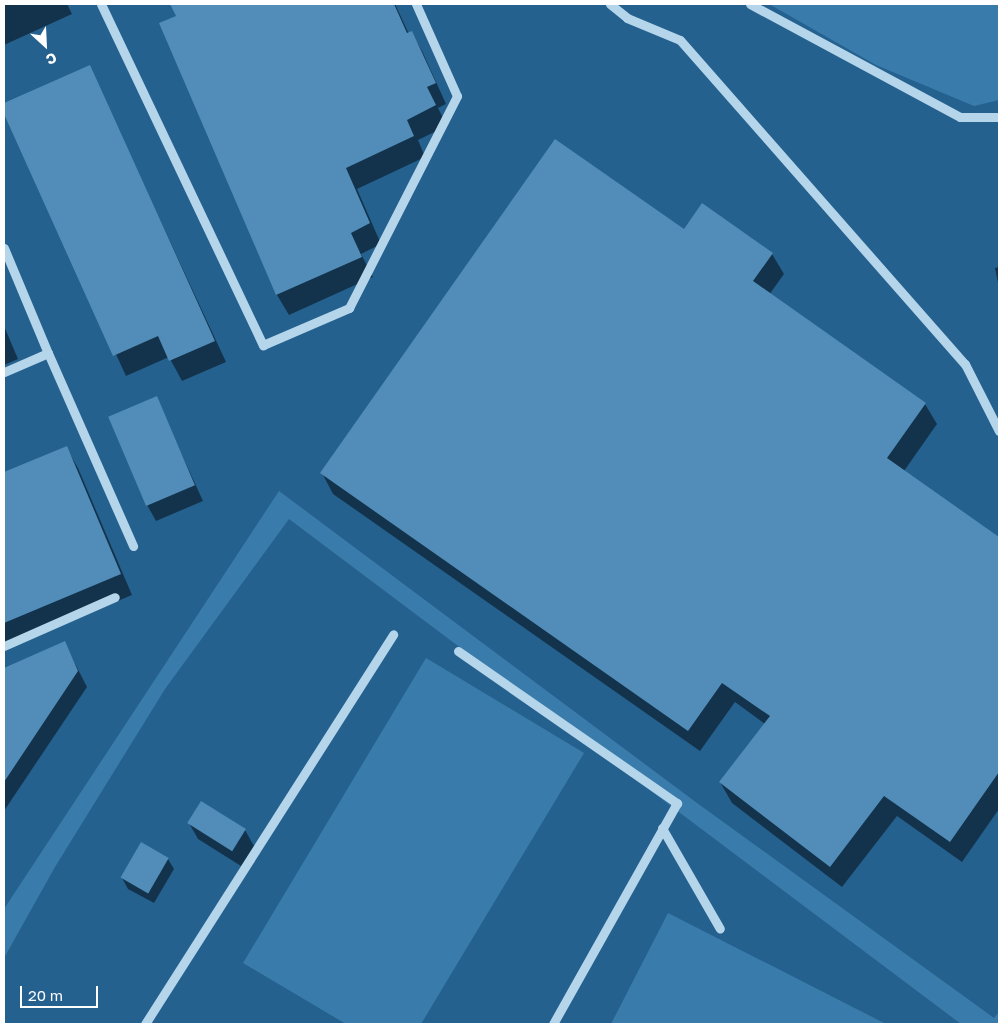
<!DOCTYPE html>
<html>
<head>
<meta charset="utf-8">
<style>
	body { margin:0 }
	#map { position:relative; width:1003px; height:1028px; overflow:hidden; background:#25618f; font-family:"Golos Text",sans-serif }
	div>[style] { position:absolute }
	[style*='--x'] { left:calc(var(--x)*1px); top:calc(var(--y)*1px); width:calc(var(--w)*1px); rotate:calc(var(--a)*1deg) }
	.green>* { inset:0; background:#397cac }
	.shadow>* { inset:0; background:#0007 }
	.building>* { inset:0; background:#518db8; transform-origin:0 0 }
	.minor>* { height:9px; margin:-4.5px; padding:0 4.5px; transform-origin:4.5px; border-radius:4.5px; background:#b5d5eb }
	span { translate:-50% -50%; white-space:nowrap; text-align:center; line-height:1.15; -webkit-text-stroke:4.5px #25618f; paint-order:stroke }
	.frame { position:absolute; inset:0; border:5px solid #fff; pointer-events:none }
	.north { position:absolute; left:20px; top:20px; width:50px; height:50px; -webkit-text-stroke:4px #25618f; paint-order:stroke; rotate:155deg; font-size:14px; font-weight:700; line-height:20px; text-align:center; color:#fff }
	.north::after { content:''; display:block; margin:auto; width:18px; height:22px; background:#fff; clip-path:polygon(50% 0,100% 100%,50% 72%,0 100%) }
	.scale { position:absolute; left:20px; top:986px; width:78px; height:22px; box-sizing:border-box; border:2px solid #fff; border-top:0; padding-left:6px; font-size:15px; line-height:18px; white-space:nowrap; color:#fff; -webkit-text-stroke:4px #25618f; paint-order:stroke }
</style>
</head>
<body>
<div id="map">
	<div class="green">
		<i style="clip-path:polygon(769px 4px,999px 4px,999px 100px,974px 106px,876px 65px)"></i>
		<i style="clip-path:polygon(279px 491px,697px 803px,994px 1018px,999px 1012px,999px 1024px,961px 1024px,289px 519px,165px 689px,55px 867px,4px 958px,4px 909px)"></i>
		<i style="clip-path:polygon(426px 658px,584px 753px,421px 1024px,346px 1024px,243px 963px)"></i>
		<i style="clip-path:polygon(668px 913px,886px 1024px,611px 1024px)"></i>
	</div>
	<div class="shadow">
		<i style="clip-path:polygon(4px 4px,67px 4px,72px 14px,4px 45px)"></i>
		<i style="clip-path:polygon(171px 4px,395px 4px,409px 34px,412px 33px,423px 53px,446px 104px,438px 108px,447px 126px,418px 140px,425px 157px,357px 189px,381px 244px,361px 254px,373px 277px,289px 315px,277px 295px,161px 24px,177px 17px)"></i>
		<i style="clip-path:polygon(89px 67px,226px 362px,182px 381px,169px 357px,126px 376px,4px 111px,4px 105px)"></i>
		<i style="clip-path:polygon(684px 230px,772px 254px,784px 274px,769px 295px,925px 404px,937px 424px,904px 471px,999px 538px,999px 809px,962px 862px,897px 816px,842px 887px,732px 803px,720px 782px,765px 724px,735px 702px,700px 751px,333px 494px,322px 473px)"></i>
		<i style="clip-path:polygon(999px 267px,999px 288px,995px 268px)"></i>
		<i style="clip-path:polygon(4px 326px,18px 359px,4px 365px)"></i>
		<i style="clip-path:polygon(156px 398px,203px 501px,156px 521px,147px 505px)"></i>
		<i style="clip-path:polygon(66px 447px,78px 468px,132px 595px,4px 649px,4px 473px)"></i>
		<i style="clip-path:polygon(64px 642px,87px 687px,4px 811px,4px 669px)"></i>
		<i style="clip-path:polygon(189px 823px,245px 830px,254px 846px,241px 866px,198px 839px)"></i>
		<i style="clip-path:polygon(168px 859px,174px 869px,154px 903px,128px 889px,122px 878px)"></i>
	</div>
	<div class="building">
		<i style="clip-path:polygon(170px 4px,394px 4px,407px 33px,412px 31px,436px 83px,427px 87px,436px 105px,407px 120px,414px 136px,346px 168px,370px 223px,351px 233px,362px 257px,276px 295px,159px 23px,176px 16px)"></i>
		<i style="clip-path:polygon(90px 65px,215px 341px,169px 361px,158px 336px,113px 356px,4px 114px,4px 103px)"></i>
		<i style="clip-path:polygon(555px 139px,684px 229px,702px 203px,773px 253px,753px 281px,926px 403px,887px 458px,999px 537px,999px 772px,950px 842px,884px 796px,830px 867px,719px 782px,770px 716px,722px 683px,688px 731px,320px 473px)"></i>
		<i style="left:157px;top:396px;width:97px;height:53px;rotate:67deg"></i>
		<i style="clip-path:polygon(67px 446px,121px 574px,4px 623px,4px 472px)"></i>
		<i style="clip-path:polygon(65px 641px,78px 671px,4px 782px,4px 668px)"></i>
		<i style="left:201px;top:801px;width:53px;height:26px;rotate:32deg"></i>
		<i style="left:141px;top:842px;width:32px;height:41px;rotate:30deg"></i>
	</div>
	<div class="minor">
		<i style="--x:101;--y:4;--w:378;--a:64.6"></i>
		<i style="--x:263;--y:345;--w:94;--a:-23.3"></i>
		<i style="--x:349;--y:308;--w:238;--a:-63"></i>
		<i style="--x:457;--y:96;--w:101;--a:-114"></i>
		<i style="--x:610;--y:4;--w:22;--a:39"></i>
		<i style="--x:627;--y:18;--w:57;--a:22.5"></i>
		<i style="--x:680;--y:40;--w:432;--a:48.7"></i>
		<i style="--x:965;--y:364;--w:75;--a:63.1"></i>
		<i style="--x:750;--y:4;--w:238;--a:28.3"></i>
		<i style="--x:960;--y:117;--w:39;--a:0"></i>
		<i style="--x:4;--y:248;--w:114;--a:67.3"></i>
		<i style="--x:48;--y:353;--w:48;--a:156.6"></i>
		<i style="--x:48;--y:353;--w:211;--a:66.2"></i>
		<i style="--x:4;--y:646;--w:121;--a:-23.8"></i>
		<i style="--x:458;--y:651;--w:267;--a:34.8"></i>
		<i style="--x:677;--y:803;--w:253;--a:119.3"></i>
		<i style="--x:662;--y:828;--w:116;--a:60.1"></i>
		<i style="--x:145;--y:1024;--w:462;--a:-57.5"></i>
	</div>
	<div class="frame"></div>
	<div class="north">С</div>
	<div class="scale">20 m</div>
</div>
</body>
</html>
